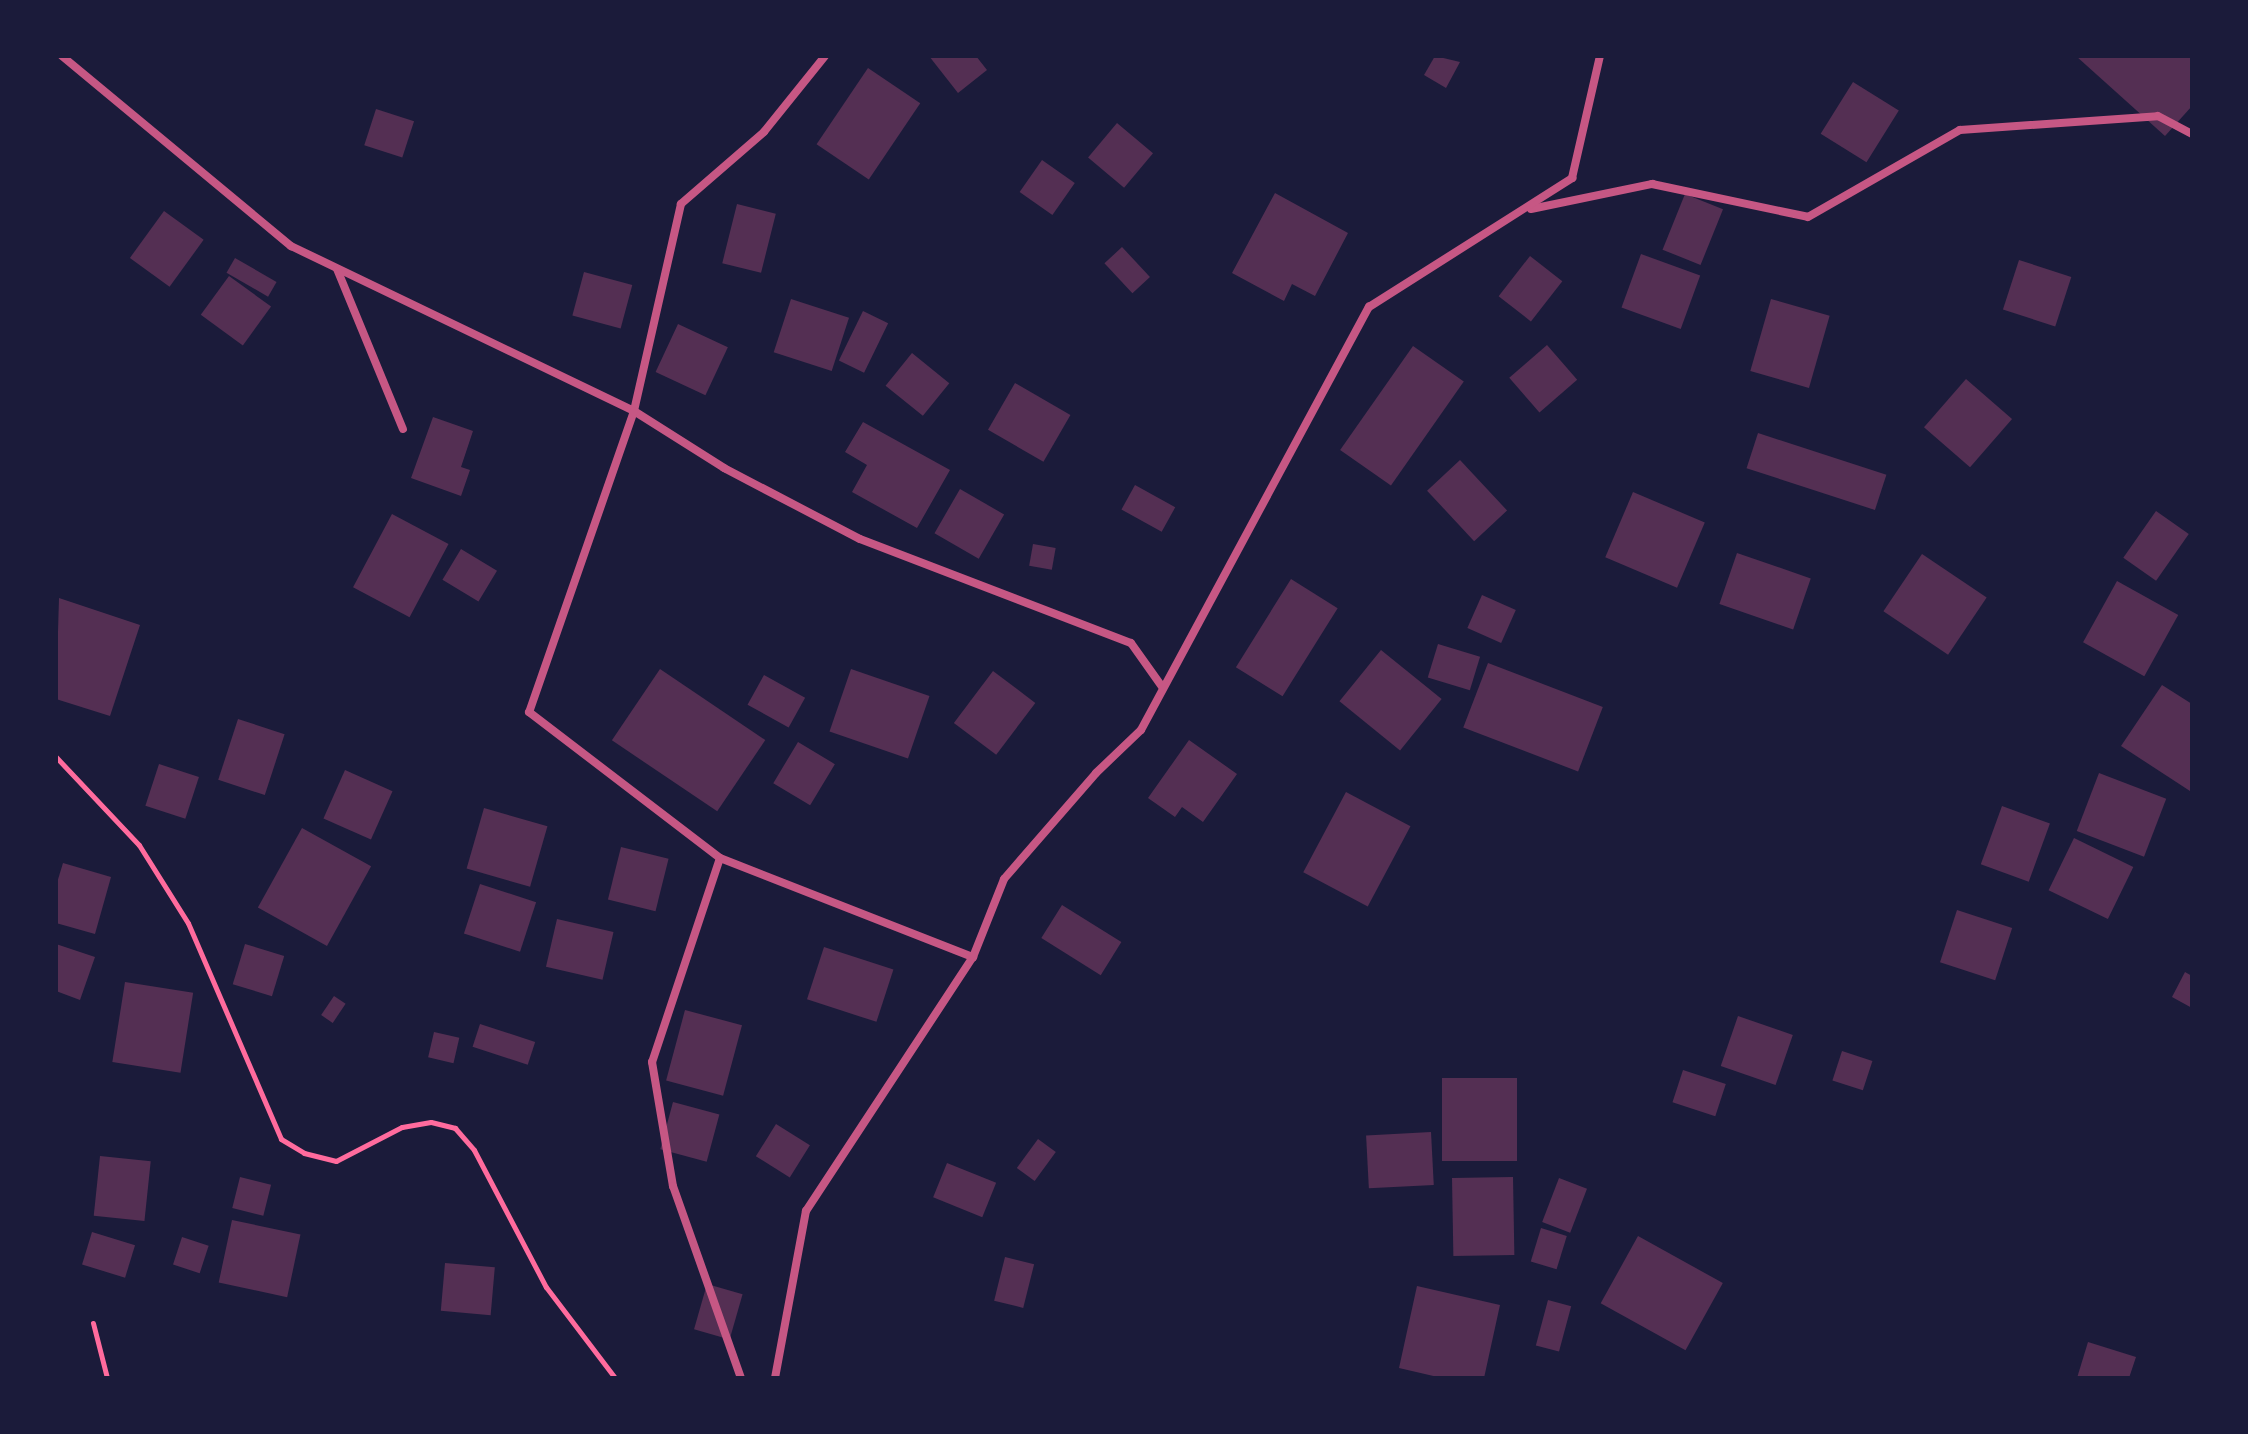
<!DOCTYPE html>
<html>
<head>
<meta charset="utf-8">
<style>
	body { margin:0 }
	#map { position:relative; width:2248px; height:1434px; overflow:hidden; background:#1b1b3a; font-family:Overpass,sans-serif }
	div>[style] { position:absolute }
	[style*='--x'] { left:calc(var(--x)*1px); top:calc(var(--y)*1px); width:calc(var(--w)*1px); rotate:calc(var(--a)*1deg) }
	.building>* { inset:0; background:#542f53; transform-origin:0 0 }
	.path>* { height:5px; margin:-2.5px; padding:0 2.5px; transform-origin:2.5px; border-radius:2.5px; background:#ff6b9d }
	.minor>* { height:8px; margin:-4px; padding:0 4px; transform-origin:4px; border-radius:4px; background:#c65784 }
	span { translate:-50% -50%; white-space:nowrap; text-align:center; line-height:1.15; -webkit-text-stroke:6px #1b1b3a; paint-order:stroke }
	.frame { position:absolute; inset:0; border:58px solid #1b1b3a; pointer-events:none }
</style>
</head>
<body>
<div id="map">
	<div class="building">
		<i style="clip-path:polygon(929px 56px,976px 56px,987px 70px,958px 93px)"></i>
		<i style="clip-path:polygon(1435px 56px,1460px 62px,1446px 88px,1424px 75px)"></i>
		<i style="clip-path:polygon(2076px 56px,2192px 56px,2192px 106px,2165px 136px)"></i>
		<i style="left:868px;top:68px;width:63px;height:92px;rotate:34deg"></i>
		<i style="left:1853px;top:82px;width:54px;height:61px;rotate:32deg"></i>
		<i style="left:376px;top:109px;width:40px;height:38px;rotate:18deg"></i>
		<i style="left:1117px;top:123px;width:47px;height:45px;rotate:40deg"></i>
		<i style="left:1042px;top:160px;width:40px;height:39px;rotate:35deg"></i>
		<i style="clip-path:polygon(1275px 193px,1348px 233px,1315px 296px,1292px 284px,1284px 301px,1232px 273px)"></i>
		<i style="left:1685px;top:194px;width:41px;height:60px;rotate:22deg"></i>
		<i style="left:737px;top:204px;width:40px;height:61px;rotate:14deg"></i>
		<i style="left:164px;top:211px;width:49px;height:58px;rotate:36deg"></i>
		<i style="left:1122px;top:247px;width:41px;height:24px;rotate:47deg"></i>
		<i style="left:1641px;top:254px;width:63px;height:57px;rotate:20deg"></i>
		<i style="left:1530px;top:256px;width:41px;height:51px;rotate:38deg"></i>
		<i style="left:235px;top:258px;width:48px;height:17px;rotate:30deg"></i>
		<i style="left:2019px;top:260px;width:55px;height:52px;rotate:18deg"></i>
		<i style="left:584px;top:272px;width:50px;height:45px;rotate:15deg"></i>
		<i style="left:229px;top:276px;width:52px;height:48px;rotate:36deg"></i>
		<i style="left:791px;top:299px;width:61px;height:56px;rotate:18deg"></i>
		<i style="left:1771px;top:299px;width:61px;height:75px;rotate:16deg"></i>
		<i style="left:863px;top:311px;width:28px;height:55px;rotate:26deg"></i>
		<i style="left:678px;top:324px;width:55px;height:53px;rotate:25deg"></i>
		<i style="left:1547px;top:345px;width:46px;height:50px;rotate:49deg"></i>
		<i style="left:1413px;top:346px;width:62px;height:127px;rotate:35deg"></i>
		<i style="left:912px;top:353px;width:48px;height:42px;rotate:39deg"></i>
		<i style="left:1966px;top:379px;width:61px;height:64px;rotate:41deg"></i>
		<i style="left:1015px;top:383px;width:64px;height:54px;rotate:30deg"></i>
		<i style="clip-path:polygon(433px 417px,473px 431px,461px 467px,470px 470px,461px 496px,411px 478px)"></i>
		<i style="clip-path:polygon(863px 422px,950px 470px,917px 528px,852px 492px,867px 465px,845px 452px)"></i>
		<i style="left:1758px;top:433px;width:135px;height:37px;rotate:18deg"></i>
		<i style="left:1460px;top:460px;width:69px;height:45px;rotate:47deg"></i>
		<i style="left:1135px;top:485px;width:46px;height:28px;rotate:29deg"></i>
		<i style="left:960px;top:489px;width:51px;height:51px;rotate:30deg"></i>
		<i style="left:1633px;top:492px;width:78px;height:71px;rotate:23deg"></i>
		<i style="left:2156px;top:511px;width:40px;height:57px;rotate:35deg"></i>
		<i style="left:392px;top:514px;width:64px;height:83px;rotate:28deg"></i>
		<i style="left:1033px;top:544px;width:23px;height:22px;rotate:10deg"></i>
		<i style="left:461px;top:549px;width:42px;height:36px;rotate:31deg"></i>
		<i style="left:1737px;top:553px;width:78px;height:54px;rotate:19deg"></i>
		<i style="left:1922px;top:554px;width:78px;height:69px;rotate:34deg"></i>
		<i style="left:1291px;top:579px;width:55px;height:104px;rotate:32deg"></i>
		<i style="left:2117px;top:581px;width:70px;height:70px;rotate:29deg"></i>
		<i style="left:1482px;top:595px;width:37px;height:36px;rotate:24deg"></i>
		<i style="clip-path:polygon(59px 598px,140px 625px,110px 716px,56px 699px)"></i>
		<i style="left:1438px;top:644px;width:44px;height:35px;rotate:17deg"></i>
		<i style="left:1381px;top:650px;width:78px;height:66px;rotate:39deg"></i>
		<i style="left:1488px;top:663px;width:123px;height:69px;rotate:21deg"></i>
		<i style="left:660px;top:669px;width:127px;height:86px;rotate:34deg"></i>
		<i style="left:851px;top:669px;width:83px;height:66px;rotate:19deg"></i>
		<i style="left:993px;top:671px;width:53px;height:65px;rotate:37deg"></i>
		<i style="left:764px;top:675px;width:47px;height:34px;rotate:29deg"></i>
		<i style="clip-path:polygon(2162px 685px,2192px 704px,2190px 791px,2121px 746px)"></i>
		<i style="left:238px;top:719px;width:49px;height:64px;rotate:18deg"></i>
		<i style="clip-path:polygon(1189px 740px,1237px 774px,1203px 822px,1182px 807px,1175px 817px,1148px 798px)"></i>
		<i style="left:798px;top:742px;width:43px;height:48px;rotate:31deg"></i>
		<i style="left:159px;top:764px;width:42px;height:44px;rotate:18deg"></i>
		<i style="left:345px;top:770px;width:52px;height:53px;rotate:24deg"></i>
		<i style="left:2099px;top:773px;width:72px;height:62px;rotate:21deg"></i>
		<i style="left:1346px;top:792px;width:73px;height:91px;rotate:28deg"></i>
		<i style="left:2002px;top:806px;width:51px;height:62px;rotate:20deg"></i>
		<i style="left:484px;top:808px;width:66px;height:63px;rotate:16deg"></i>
		<i style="left:302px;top:828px;width:79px;height:91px;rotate:29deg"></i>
		<i style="left:2074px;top:838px;width:66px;height:58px;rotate:26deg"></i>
		<i style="left:621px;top:847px;width:49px;height:54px;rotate:14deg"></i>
		<i style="clip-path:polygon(63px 863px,111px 877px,95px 934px,56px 923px,56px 886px)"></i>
		<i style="left:480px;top:884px;width:59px;height:52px;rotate:18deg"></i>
		<i style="left:1062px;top:905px;width:70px;height:39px;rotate:32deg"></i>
		<i style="left:1957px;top:910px;width:58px;height:55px;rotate:18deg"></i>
		<i style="left:557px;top:919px;width:58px;height:49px;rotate:13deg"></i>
		<i style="clip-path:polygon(56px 944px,95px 957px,80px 1000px,56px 991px)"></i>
		<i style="left:245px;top:944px;width:41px;height:42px;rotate:17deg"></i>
		<i style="left:824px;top:947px;width:73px;height:55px;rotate:18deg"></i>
		<i style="clip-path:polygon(2185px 972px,2192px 976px,2192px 1008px,2172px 997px)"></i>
		<i style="left:125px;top:982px;width:69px;height:81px;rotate:9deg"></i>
		<i style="left:334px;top:996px;width:14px;height:23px;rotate:34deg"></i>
		<i style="left:685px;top:1010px;width:59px;height:73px;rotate:15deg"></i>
		<i style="left:1738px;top:1016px;width:58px;height:53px;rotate:19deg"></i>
		<i style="left:480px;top:1024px;width:58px;height:24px;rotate:18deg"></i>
		<i style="left:434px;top:1032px;width:26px;height:26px;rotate:13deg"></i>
		<i style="left:1842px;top:1051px;width:32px;height:31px;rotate:18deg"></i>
		<i style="left:1683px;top:1070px;width:45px;height:34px;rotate:18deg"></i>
		<i style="left:1517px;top:1078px;width:83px;height:75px;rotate:90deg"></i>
		<i style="left:673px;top:1102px;width:48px;height:49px;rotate:15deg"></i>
		<i style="left:776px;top:1124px;width:40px;height:38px;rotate:32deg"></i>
		<i style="left:1431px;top:1132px;width:53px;height:65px;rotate:87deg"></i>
		<i style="left:1038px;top:1139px;width:22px;height:36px;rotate:36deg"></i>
		<i style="left:100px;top:1156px;width:51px;height:60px;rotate:6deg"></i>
		<i style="left:947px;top:1163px;width:53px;height:37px;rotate:22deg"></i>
		<i style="left:240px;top:1177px;width:32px;height:32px;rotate:14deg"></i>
		<i style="left:1513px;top:1177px;width:78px;height:61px;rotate:89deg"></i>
		<i style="left:1559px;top:1178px;width:30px;height:47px;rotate:21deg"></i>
		<i style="left:232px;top:1220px;width:70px;height:64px;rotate:12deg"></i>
		<i style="left:1541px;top:1228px;width:27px;height:35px;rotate:17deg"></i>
		<i style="left:92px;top:1232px;width:45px;height:34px;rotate:17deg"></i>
		<i style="left:1638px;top:1236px;width:97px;height:77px;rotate:29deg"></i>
		<i style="left:182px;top:1237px;width:28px;height:29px;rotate:18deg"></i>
		<i style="left:1005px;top:1257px;width:30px;height:45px;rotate:14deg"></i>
		<i style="left:445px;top:1263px;width:50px;height:48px;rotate:5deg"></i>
		<i style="left:707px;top:1284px;width:37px;height:47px;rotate:16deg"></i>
		<i style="clip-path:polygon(1417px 1286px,1500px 1305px,1484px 1378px,1442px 1378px,1399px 1368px)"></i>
		<i style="left:1548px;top:1300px;width:24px;height:47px;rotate:15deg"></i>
		<i style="clip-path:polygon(2088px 1342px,2136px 1357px,2129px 1378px,2077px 1378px)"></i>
	</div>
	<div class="path">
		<i style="--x:56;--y:757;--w:121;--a:46.7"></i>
		<i style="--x:139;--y:845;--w:92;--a:57.9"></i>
		<i style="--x:188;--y:923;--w:235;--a:66.7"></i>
		<i style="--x:281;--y:1139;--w:27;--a:31"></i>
		<i style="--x:304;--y:1153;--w:33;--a:14"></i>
		<i style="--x:336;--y:1161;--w:74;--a:-27.3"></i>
		<i style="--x:402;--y:1127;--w:29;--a:-10"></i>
		<i style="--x:431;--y:1122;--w:25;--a:14"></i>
		<i style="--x:455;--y:1128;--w:29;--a:49"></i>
		<i style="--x:474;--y:1150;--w:155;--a:62.3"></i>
		<i style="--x:546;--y:1287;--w:114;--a:52.8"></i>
		<i style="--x:93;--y:1323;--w:57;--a:75.7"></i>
	</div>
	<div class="minor">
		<i style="--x:62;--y:56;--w:298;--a:39.7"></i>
		<i style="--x:291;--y:246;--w:381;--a:25.7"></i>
		<i style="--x:634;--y:411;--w:107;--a:32.3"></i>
		<i style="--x:724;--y:468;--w:153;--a:27.6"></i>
		<i style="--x:860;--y:539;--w:290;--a:21"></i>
		<i style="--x:1131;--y:643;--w:55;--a:54.6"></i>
		<i style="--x:825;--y:56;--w:97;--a:128.8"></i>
		<i style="--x:764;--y:132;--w:110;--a:139.1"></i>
		<i style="--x:681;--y:204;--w:212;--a:102.8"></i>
		<i style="--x:634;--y:411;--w:319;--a:109.2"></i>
		<i style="--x:529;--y:712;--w:240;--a:37.4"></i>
		<i style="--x:720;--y:858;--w:272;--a:21.4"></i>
		<i style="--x:1531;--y:209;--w:124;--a:-11.7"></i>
		<i style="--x:1652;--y:184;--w:159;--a:11.9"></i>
		<i style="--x:1808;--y:217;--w:175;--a:-29.8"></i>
		<i style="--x:1960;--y:130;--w:198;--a:-4"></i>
		<i style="--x:2158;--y:116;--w:38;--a:28"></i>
		<i style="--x:337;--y:269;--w:173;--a:67.6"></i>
		<i style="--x:720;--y:858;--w:215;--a:108.4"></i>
		<i style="--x:652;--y:1062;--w:126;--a:80.4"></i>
		<i style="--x:673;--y:1186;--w:204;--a:70.5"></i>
		<i style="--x:775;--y:1378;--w:170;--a:-79.5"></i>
		<i style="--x:806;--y:1211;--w:304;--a:-56.7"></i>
		<i style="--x:973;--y:957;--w:84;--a:-68.3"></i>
		<i style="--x:1004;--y:879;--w:140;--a:-49"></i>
		<i style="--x:1096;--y:773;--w:62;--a:-43.7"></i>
		<i style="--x:1141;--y:730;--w:481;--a:-61.7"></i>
		<i style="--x:1369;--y:307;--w:241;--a:-32.4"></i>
		<i style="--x:1572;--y:178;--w:125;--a:-77.1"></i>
	</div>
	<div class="frame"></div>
</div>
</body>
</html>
